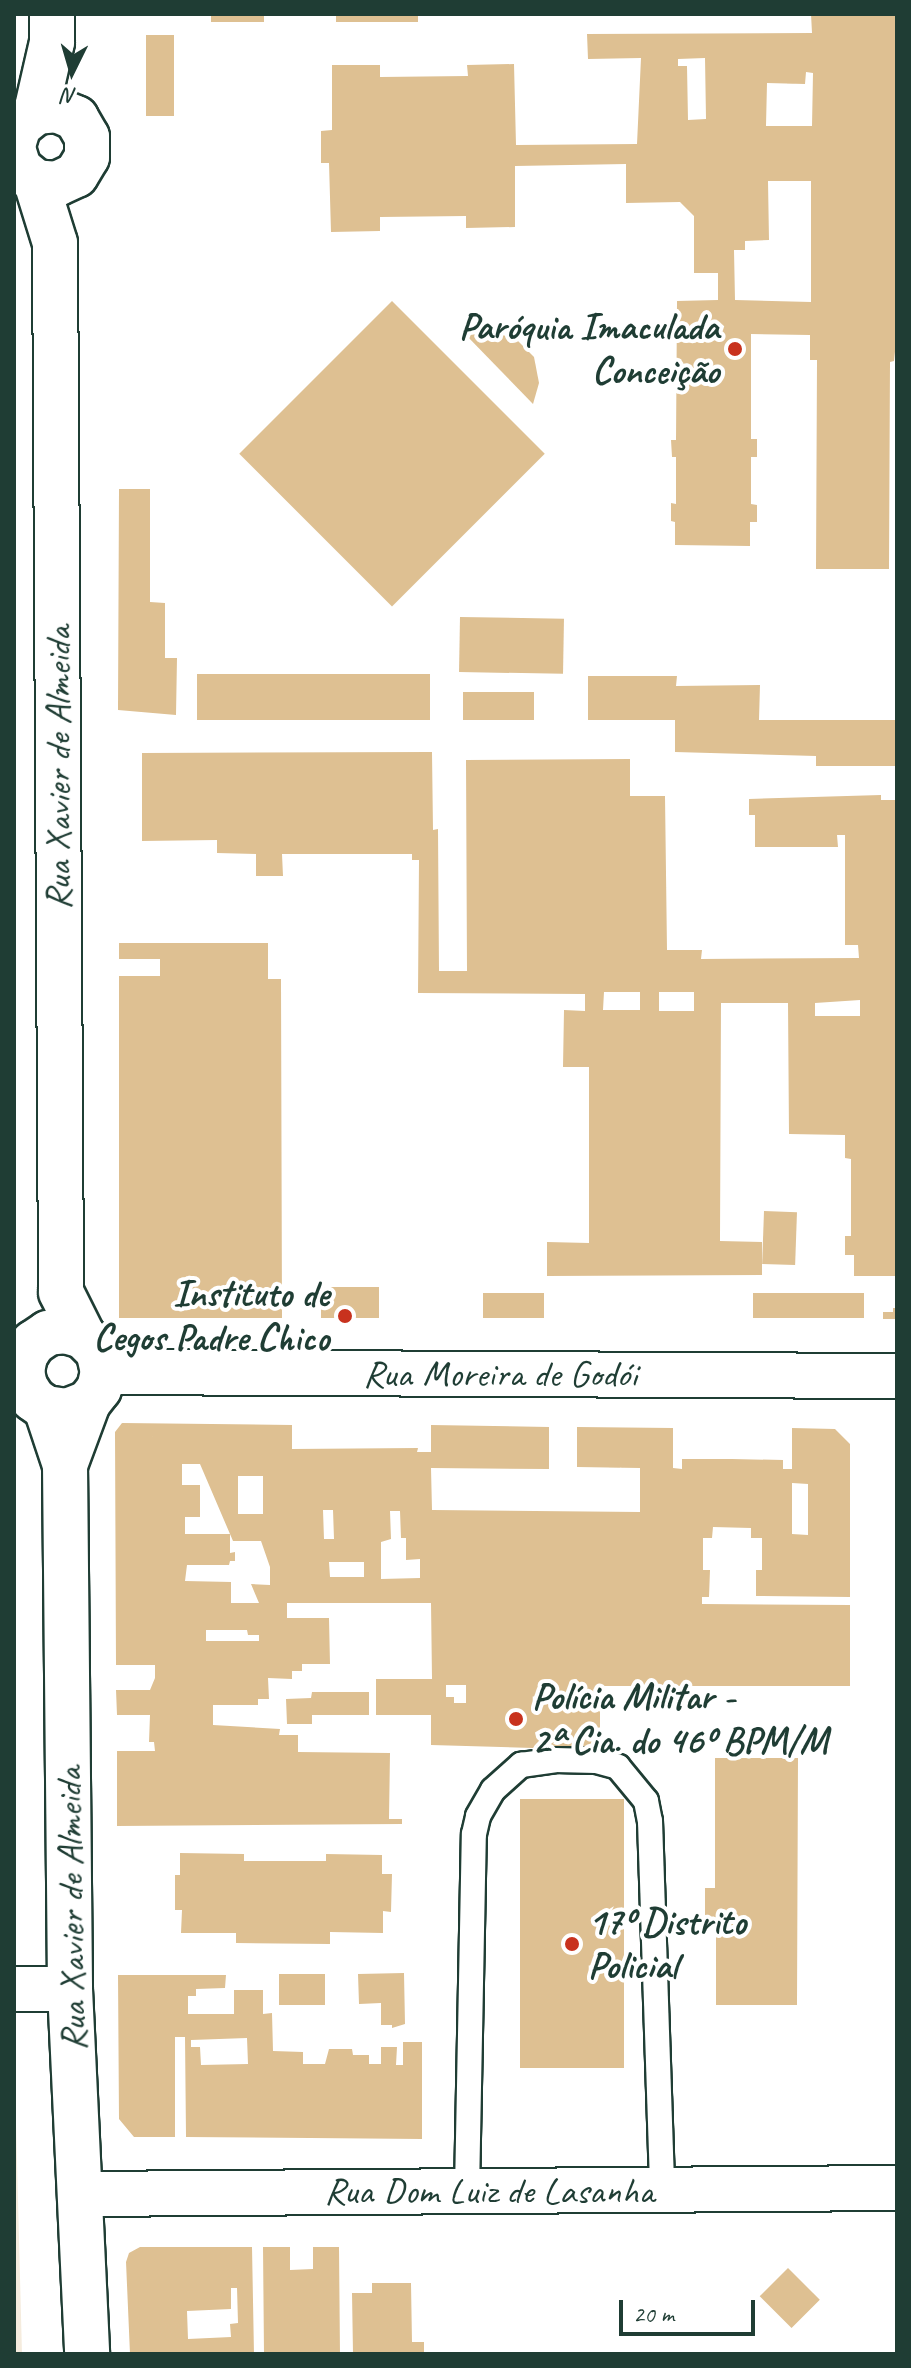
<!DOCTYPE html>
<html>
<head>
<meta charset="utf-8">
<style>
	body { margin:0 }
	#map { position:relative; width:911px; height:2368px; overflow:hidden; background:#fff; font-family:Caveat,sans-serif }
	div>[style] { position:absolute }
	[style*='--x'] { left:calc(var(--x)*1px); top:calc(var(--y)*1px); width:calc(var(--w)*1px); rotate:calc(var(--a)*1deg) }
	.built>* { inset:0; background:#f5ecde }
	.building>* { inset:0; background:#dec092; transform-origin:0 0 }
	.roads { filter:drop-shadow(2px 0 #1f3d34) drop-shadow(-2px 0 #1f3d34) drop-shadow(0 2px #1f3d34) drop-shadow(0 -2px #1f3d34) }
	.service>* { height:24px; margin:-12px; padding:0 12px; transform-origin:12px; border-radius:12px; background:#fff }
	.minor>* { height:44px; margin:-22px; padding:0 22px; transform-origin:22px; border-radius:22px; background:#fff }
	.dots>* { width:22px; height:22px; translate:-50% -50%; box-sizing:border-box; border:4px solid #fff; border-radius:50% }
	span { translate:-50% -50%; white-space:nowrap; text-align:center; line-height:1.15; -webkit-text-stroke:8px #fff; paint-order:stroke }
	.poi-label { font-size:38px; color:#1f3d34; font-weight:700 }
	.right { translate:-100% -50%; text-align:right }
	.left { translate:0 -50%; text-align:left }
	.street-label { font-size:38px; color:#1f3d34 }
	.frame { position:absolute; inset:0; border:16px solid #1f3d34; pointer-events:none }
	.north { position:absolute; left:32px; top:32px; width:80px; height:80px; -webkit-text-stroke:6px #fff; paint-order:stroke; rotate:185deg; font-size:22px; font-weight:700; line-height:32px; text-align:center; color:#1f3d34 }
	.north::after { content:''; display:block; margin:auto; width:28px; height:36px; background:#1f3d34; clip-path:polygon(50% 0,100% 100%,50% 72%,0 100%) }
	.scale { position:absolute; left:619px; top:2300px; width:136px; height:36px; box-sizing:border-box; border:4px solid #1f3d34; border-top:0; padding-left:10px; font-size:24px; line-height:28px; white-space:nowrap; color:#1f3d34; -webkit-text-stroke:6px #fff; paint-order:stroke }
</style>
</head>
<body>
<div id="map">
	<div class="built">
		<i style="clip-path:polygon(14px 2085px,15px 2085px,22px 2354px,14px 2354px)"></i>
	</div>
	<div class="building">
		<i style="left:211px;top:14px;width:53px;height:8px"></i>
		<i style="left:336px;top:14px;width:82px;height:8px"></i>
		<i style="clip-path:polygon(evenodd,811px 14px,897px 14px,897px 333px,894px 361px,890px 362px,889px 569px,816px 569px,817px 360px,810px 360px,810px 335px,751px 334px,751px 439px,757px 439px,757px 457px,751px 457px,751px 504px,757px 505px,757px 522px,750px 522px,750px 546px,675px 545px,675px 522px,671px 521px,671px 503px,676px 504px,676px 457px,672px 457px,671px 440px,676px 440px,677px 301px,718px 300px,718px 273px,694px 273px,694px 216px,680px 202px,626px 203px,626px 164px,515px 166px,515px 227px,466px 228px,466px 216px,380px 217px,380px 231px,331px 232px,329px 163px,321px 163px,321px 131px,332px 130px,332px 65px,380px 65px,380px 77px,468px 76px,467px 65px,514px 64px,516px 145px,637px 144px,641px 58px,588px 59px,587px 34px,812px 33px,811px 14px,705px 58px,706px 119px,688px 120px,687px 66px,678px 66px,678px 59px,705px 58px,811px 14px,806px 72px,813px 73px,812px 126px,766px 126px,767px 83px,805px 84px,806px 72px,811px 14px,768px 181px,811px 181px,811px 302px,735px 300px,734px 250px,745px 250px,745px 241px,769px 240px,768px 181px)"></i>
		<i style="left:174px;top:35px;width:81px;height:28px;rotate:90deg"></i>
		<i style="left:392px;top:301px;width:216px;height:216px;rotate:45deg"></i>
		<i style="clip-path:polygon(497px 333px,517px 340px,534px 357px,539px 383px,533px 404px,465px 334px)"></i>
		<i style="clip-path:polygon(119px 489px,150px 489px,150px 602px,165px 603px,165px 658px,177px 658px,176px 715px,118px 710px)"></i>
		<i style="left:460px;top:617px;width:104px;height:55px;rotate:1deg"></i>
		<i style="left:197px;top:674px;width:233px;height:46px"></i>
		<i style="clip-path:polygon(588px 676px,677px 676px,676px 686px,760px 685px,759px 720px,897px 720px,897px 766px,816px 766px,816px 756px,675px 752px,675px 720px,588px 720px)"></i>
		<i style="left:463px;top:692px;width:71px;height:28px"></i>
		<i style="clip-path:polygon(evenodd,432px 752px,433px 830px,438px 829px,439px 971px,467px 971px,466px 760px,630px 759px,630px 796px,665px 796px,667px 950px,702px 950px,701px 959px,859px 958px,858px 945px,845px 945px,845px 835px,837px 835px,838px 847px,755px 847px,755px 815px,749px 815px,749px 799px,881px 795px,881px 800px,897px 800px,897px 1276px,854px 1276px,854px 1255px,845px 1255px,845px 1236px,851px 1236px,851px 1159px,845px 1158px,845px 1135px,789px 1134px,788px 1003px,721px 1003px,720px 1241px,762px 1242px,762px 1275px,547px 1276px,547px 1242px,589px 1243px,589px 1067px,563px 1067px,564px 1010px,585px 1011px,585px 994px,418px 993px,419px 860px,412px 860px,412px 854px,282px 854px,283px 876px,256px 876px,256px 854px,217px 853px,217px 840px,142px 841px,142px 753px,432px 752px,604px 992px,640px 992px,640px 1010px,603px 1010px,604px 992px,432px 752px,659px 992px,694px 992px,694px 1011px,659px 1011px,659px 992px,432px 752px,860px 1000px,860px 1016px,815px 1016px,815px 1003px,860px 1000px)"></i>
		<i style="clip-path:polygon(119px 943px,268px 943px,268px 979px,281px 979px,282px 1318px,119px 1318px,119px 976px,160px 976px,160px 959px,119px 959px)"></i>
		<i style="left:764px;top:1211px;width:33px;height:53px;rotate:2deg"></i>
		<i style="left:379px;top:1287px;width:31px;height:58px;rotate:90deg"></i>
		<i style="left:483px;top:1293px;width:61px;height:25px"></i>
		<i style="left:864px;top:1293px;width:25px;height:111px;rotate:90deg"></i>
		<i style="clip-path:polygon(893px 1308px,897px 1308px,897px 1319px,883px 1319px,883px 1312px,893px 1312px)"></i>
		<i style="clip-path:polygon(evenodd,122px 1423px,292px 1425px,292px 1449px,418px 1448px,417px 1452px,431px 1452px,431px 1425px,549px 1427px,549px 1469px,431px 1468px,432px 1510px,640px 1512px,640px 1468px,577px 1467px,577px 1427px,673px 1428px,673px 1468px,682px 1469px,682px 1459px,732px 1459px,783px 1460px,783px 1469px,792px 1469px,792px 1428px,835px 1429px,850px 1444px,850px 1597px,756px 1596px,756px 1570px,762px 1570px,762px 1538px,751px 1538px,751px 1528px,713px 1527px,712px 1538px,703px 1538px,703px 1570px,710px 1570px,709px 1597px,702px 1597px,702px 1604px,850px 1605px,850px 1686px,600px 1686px,600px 1750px,431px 1745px,431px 1715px,376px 1715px,376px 1679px,432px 1679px,431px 1603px,287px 1603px,287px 1618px,329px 1618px,330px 1664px,302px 1664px,302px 1671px,292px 1671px,292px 1679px,268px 1678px,269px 1699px,258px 1699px,258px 1705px,213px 1705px,213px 1725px,280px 1729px,279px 1735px,298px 1735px,298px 1752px,390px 1753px,389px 1819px,402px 1819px,402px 1824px,117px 1826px,117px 1751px,155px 1751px,154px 1742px,149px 1742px,150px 1715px,117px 1715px,116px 1690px,150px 1690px,155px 1678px,155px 1665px,116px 1665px,115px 1432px,122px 1423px,182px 1464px,200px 1464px,230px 1534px,185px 1534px,185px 1517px,200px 1517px,200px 1485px,182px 1485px,182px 1464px,122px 1423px,238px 1476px,263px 1476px,263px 1514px,238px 1514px,238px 1476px,122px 1423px,792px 1483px,808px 1484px,808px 1535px,792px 1534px,792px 1483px,122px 1423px,323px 1510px,333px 1510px,334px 1539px,324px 1539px,323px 1510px,122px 1423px,390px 1511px,400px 1511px,401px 1538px,406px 1538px,406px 1560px,420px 1559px,420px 1578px,381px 1579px,381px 1542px,391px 1539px,390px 1511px,122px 1423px,230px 1534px,233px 1541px,261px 1541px,270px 1567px,270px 1585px,251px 1584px,259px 1603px,231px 1603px,231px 1582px,185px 1581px,187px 1565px,229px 1565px,230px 1561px,235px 1561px,235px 1552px,230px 1553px,230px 1534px,122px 1423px,329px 1562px,364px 1562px,364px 1577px,330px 1577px,329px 1562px,122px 1423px,206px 1630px,247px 1630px,248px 1635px,259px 1635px,259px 1641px,206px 1641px,206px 1630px,122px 1423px,446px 1685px,466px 1685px,466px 1703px,454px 1703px,454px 1697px,446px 1697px,446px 1685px)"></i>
		<i style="clip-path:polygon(312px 1692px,369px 1692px,369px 1715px,312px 1715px,312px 1724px,287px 1724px,286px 1699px,311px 1698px)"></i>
		<i style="clip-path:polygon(715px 1758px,798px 1758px,797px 2005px,716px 2005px,716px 1927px,705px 1928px,705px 1888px,715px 1888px)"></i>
		<i style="left:520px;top:1799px;width:104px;height:269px"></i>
		<i style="clip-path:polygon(180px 1853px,244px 1854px,244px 1861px,326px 1861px,326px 1854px,382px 1855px,382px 1874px,392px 1874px,391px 1912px,383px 1911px,383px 1933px,330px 1932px,330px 1944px,236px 1943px,236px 1933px,181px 1933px,182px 1910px,175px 1910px,175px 1875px,180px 1875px)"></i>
		<i style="clip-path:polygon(404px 1973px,405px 2024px,392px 2028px,392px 2025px,381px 2025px,381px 2003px,359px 2004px,358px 1974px)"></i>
		<i style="left:279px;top:1974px;width:46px;height:31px"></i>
		<i style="clip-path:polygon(evenodd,118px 1975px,226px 1975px,225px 1988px,196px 1989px,196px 1996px,188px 1996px,188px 2014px,234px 2014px,234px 1990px,263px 1990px,263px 2014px,272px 2013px,273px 2051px,303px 2052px,303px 2064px,325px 2064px,329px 2049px,352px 2049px,353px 2055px,369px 2055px,369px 2064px,381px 2064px,381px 2047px,397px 2047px,396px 2065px,403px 2065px,403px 2042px,422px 2042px,422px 2139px,186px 2137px,185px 2037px,175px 2037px,175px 2137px,134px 2137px,119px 2119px,118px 1975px,247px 2038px,248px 2064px,201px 2065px,200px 2047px,191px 2047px,191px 2040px,247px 2038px)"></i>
		<i style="clip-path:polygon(evenodd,252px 2247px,254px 2354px,130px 2354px,126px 2262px,129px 2253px,140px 2247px,252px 2247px,231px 2288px,237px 2288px,238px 2323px,230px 2324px,231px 2337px,188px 2339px,187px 2311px,231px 2309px,231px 2288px)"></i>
		<i style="clip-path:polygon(263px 2247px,290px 2247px,290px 2270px,313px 2269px,313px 2247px,339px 2247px,340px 2354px,264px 2354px)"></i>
		<i style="left:788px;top:2268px;width:45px;height:40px;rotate:45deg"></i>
		<i style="clip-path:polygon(372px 2283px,411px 2283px,412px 2342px,424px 2342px,424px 2354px,353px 2354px,352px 2293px,372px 2293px)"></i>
	</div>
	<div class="roads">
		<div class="service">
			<i style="--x:467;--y:2191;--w:357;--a:-88.9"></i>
			<i style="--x:474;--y:1834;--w:18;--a:-77"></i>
			<i style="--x:478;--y:1816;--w:30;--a:-60"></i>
			<i style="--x:493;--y:1790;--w:38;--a:-42"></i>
			<i style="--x:521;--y:1765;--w:34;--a:-8"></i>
			<i style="--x:555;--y:1760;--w:41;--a:1.4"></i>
			<i style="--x:596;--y:1761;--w:23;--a:15"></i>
			<i style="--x:618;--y:1767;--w:44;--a:50.5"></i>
			<i style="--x:646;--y:1801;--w:20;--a:79"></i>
			<i style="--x:650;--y:1821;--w:369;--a:88.1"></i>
		</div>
		<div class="minor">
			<i style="--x:36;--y:112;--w:72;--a:-77.1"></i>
			<i style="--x:52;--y:42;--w:28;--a:-90"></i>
			<i style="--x:14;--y:142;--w:17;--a:-73"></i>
			<i style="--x:19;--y:126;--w:22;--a:-39"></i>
			<i style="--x:36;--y:112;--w:21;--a:-5"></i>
			<i style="--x:57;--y:110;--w:21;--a:23"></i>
			<i style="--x:76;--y:118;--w:22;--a:60"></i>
			<i style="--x:87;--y:137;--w:20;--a:90"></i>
			<i style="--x:87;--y:157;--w:21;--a:121"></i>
			<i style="--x:76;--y:175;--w:21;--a:155"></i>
			<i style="--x:57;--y:184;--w:21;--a:-175"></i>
			<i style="--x:36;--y:182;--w:22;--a:-141"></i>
			<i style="--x:19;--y:168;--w:17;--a:-107"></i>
			<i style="--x:36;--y:182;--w:64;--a:72.7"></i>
			<i style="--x:55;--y:243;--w:1049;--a:89.67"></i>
			<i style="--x:61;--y:1292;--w:49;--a:63.4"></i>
			<i style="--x:103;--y:1372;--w:794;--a:0.29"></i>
			<i style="--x:46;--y:1408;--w:60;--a:71.6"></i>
			<i style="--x:65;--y:1465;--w:524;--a:89.45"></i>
			<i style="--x:70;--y:1989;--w:365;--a:87.3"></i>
			<i style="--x:65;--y:1465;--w:66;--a:-69.6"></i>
			<i style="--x:88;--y:1403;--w:18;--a:-52"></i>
			<i style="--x:99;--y:1389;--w:17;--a:-77"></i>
			<i style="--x:103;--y:1372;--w:22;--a:-103"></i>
			<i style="--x:98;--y:1351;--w:21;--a:-135"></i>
			<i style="--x:83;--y:1336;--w:18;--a:-164"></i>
			<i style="--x:66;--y:1331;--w:18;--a:174"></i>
			<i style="--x:48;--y:1333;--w:18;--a:146"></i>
			<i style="--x:33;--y:1343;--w:15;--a:122"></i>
			<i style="--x:25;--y:1356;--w:15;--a:101"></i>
			<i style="--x:22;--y:1371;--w:15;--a:79"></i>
			<i style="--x:25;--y:1386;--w:15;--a:58"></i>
			<i style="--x:33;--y:1399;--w:16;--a:35"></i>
			<i style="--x:46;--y:1408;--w:21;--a:8"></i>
			<i style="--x:67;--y:1411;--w:22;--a:-21"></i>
			<i style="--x:14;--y:1989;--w:56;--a:0"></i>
			<i style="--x:81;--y:2194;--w:816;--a:-0.42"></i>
		</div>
	</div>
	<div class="dots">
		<i style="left:735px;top:349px;background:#c8321e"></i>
		<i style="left:345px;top:1316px;background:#c8321e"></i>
		<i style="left:516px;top:1719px;background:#c8321e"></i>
		<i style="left:572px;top:1944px;background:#c8321e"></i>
	</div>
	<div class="poi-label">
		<span class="right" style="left:719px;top:349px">Paróquia Imaculada<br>Conceição</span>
		<span class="right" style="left:329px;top:1316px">Instituto de<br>Cegos Padre Chico</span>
		<span class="left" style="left:532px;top:1719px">Polícia Militar -<br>2ª Cia. do 46º BPM/M</span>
		<span class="left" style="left:588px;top:1944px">17º Distrito<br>Policial</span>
	</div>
	<div class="street-label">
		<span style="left:58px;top:768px;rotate:-90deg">Rua Xavier de Almeida</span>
		<span style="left:500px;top:1374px">Rua Moreira de Godói</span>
		<span style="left:71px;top:1909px;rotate:-91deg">Rua Xavier de Almeida</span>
		<span style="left:489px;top:2191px">Rua Dom Luiz de Lasanha</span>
	</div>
	<div class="frame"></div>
	<div class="north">N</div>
	<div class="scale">20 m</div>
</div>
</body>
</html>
